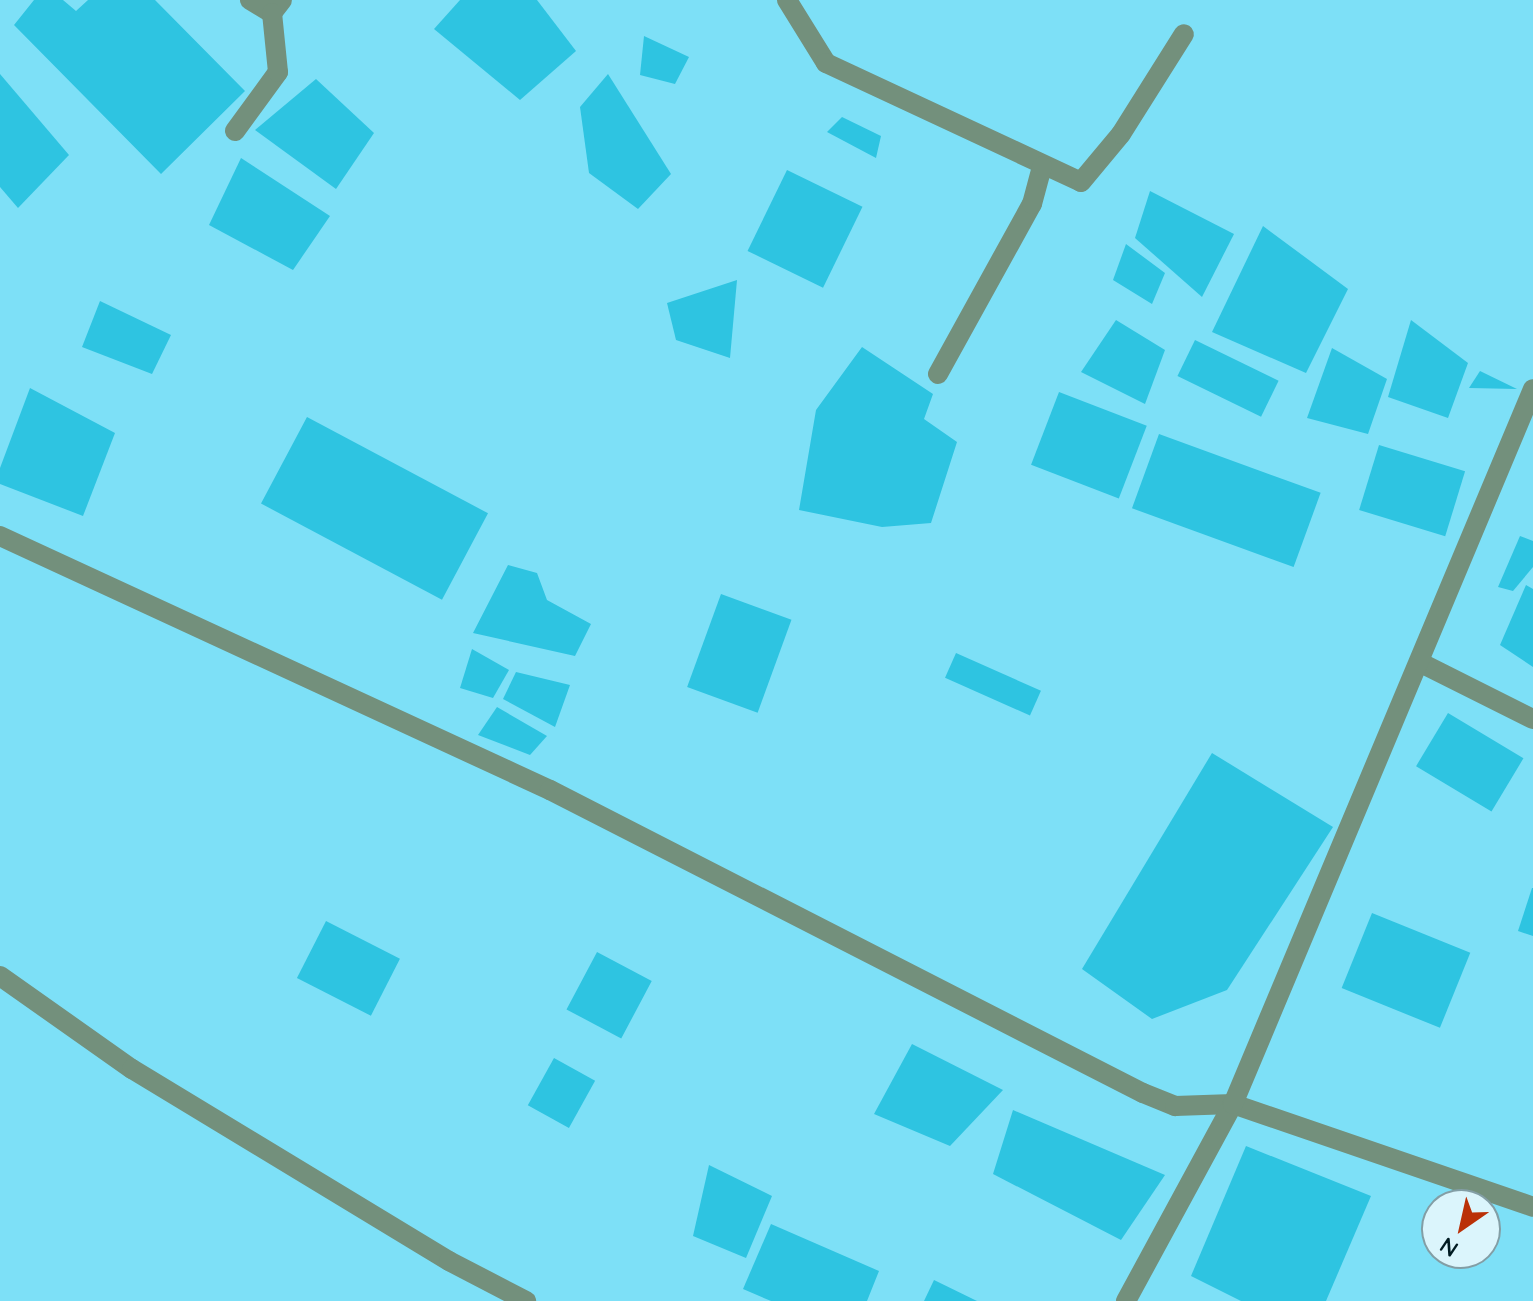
<!DOCTYPE html>
<html>
<head>
<meta charset="utf-8">
<style>
	body { margin:0 }
	#map { position:relative; width:1533px; height:1301px; overflow:hidden; background:#7de0f7; font-family:Quicksand,sans-serif }
	div>[style] { position:absolute }
	[style*='--x'] { left:calc(var(--x)*1px); top:calc(var(--y)*1px); width:calc(var(--w)*1px); rotate:calc(var(--a)*1deg) }
	.building>* { inset:0; background:#2ec4e1; transform-origin:0 0 }
	.minor>* { height:20px; margin:-10px; padding:0 10px; transform-origin:10px; border-radius:10px; background:#73907c }
	span { translate:-50% -50%; white-space:nowrap; text-align:center; line-height:1.15; -webkit-text-stroke:7px #dbf5fc; paint-order:stroke }
	.north { position:absolute; left:1421px; top:1189px; width:80px; height:80px; box-sizing:border-box; background:#dbf5fc; border:2px solid #839ea5; border-radius:50%; rotate:214deg; font-size:22px; font-weight:700; line-height:32px; text-align:center; color:#001b22 }
	.north::after { content:''; display:block; margin:auto; width:28px; height:36px; background:#ba3108; clip-path:polygon(50% 0,100% 100%,50% 72%,0 100%) }
</style>
</head>
<body>
<div id="map">
	<div class="building">
		<i style="clip-path:polygon(34px 0,63px 0,76px 11px,88px 0,155px 0,245px 91px,161px 174px,14px 25px)"></i>
		<i style="clip-path:polygon(460px 0,537px 0,576px 51px,520px 100px,434px 29px)"></i>
		<i style="clip-path:polygon(644px 36px,689px 57px,675px 84px,640px 75px)"></i>
		<i style="clip-path:polygon(0 74px,69px 155px,18px 208px,0 187px)"></i>
		<i style="clip-path:polygon(608px 74px,671px 174px,638px 209px,589px 173px,580px 107px)"></i>
		<i style="clip-path:polygon(316px 79px,374px 133px,336px 189px,255px 130px)"></i>
		<i style="clip-path:polygon(842px 117px,881px 136px,876px 158px,827px 132px)"></i>
		<i style="clip-path:polygon(241px 158px,330px 216px,293px 270px,209px 225px)"></i>
		<i style="left:787px;top:170px;width:84px;height:90px;rotate:26deg"></i>
		<i style="clip-path:polygon(1150px 191px,1234px 234px,1202px 297px,1135px 238px)"></i>
		<i style="clip-path:polygon(1263px 226px,1348px 289px,1306px 373px,1212px 332px)"></i>
		<i style="clip-path:polygon(1126px 244px,1165px 273px,1152px 304px,1113px 280px)"></i>
		<i style="clip-path:polygon(737px 280px,730px 358px,676px 340px,667px 303px)"></i>
		<i style="clip-path:polygon(100px 301px,171px 335px,152px 374px,82px 347px)"></i>
		<i style="clip-path:polygon(1116px 320px,1165px 350px,1145px 404px,1081px 372px)"></i>
		<i style="clip-path:polygon(1411px 320px,1468px 363px,1448px 418px,1388px 397px)"></i>
		<i style="left:1195px;top:340px;width:93px;height:40px;rotate:26deg"></i>
		<i style="clip-path:polygon(862px 347px,933px 394px,924px 419px,957px 442px,931px 523px,882px 527px,799px 510px,816px 410px)"></i>
		<i style="clip-path:polygon(1332px 348px,1387px 379px,1368px 434px,1307px 418px)"></i>
		<i style="clip-path:polygon(1480px 371px,1517px 389px,1469px 388px)"></i>
		<i style="clip-path:polygon(30px 388px,115px 433px,83px 516px,0 484px,0 468px)"></i>
		<i style="left:1059px;top:392px;width:94px;height:78px;rotate:21deg"></i>
		<i style="left:307px;top:417px;width:205px;height:98px;rotate:28deg"></i>
		<i style="left:1159px;top:434px;width:172px;height:79px;rotate:20deg"></i>
		<i style="left:1379px;top:445px;width:90px;height:68px;rotate:17deg"></i>
		<i style="clip-path:polygon(1520px 536px,1533px 541px,1533px 567px,1513px 591px,1498px 587px)"></i>
		<i style="clip-path:polygon(508px 565px,537px 573px,547px 600px,591px 624px,575px 656px,473px 633px)"></i>
		<i style="clip-path:polygon(1526px 585px,1533px 589px,1533px 667px,1500px 645px)"></i>
		<i style="left:721px;top:594px;width:75px;height:99px;rotate:20deg"></i>
		<i style="clip-path:polygon(472px 649px,509px 670px,493px 698px,460px 688px)"></i>
		<i style="left:956px;top:653px;width:93px;height:27px;rotate:24deg"></i>
		<i style="clip-path:polygon(516px 672px,570px 685px,555px 727px,503px 699px)"></i>
		<i style="clip-path:polygon(497px 707px,547px 736px,530px 755px,478px 735px)"></i>
		<i style="left:1448px;top:713px;width:88px;height:62px;rotate:31deg"></i>
		<i style="clip-path:polygon(1212px 753px,1333px 827px,1227px 990px,1152px 1019px,1082px 969px)"></i>
		<i style="clip-path:polygon(1532px 888px,1533px 888px,1533px 936px,1518px 931px)"></i>
		<i style="left:1372px;top:913px;width:106px;height:81px;rotate:22deg"></i>
		<i style="left:326px;top:921px;width:83px;height:64px;rotate:27deg"></i>
		<i style="left:597px;top:952px;width:62px;height:65px;rotate:28deg"></i>
		<i style="clip-path:polygon(912px 1044px,1003px 1090px,950px 1146px,874px 1114px)"></i>
		<i style="left:554px;top:1058px;width:47px;height:54px;rotate:29deg"></i>
		<i style="clip-path:polygon(1013px 1110px,1165px 1175px,1121px 1240px,993px 1174px)"></i>
		<i style="clip-path:polygon(1246px 1146px,1371px 1196px,1326px 1301px,1241px 1301px,1191px 1276px)"></i>
		<i style="clip-path:polygon(709px 1165px,772px 1196px,746px 1258px,693px 1236px)"></i>
		<i style="clip-path:polygon(771px 1224px,879px 1271px,867px 1301px,771px 1301px,743px 1289px)"></i>
		<i style="clip-path:polygon(934px 1280px,977px 1301px,924px 1301px)"></i>
	</div>
	<div class="minor">
		<i style="--x:250;--y:0;--w:26;--a:31"></i>
		<i style="--x:272;--y:13;--w:16;--a:-52"></i>
		<i style="--x:787;--y:0;--w:74;--a:58.2"></i>
		<i style="--x:826;--y:63;--w:281;--a:25"></i>
		<i style="--x:1081;--y:182;--w:62;--a:-50.2"></i>
		<i style="--x:1121;--y:134;--w:118;--a:-57.8"></i>
		<i style="--x:235;--y:131;--w:73;--a:-53.9"></i>
		<i style="--x:278;--y:72;--w:59;--a:-95.8"></i>
		<i style="--x:938;--y:374;--w:194;--a:-61.1"></i>
		<i style="--x:1032;--y:204;--w:39;--a:-75"></i>
		<i style="--x:0;--y:536;--w:606;--a:24.79"></i>
		<i style="--x:550;--y:790;--w:666;--a:27.07"></i>
		<i style="--x:1143;--y:1093;--w:35;--a:22"></i>
		<i style="--x:1175;--y:1106;--w:58;--a:-2"></i>
		<i style="--x:1233;--y:1104;--w:317;--a:18.9"></i>
		<i style="--x:1419;--y:662;--w:127;--a:26.6"></i>
		<i style="--x:0;--y:976;--w:161;--a:35.2"></i>
		<i style="--x:132;--y:1069;--w:371;--a:31.2"></i>
		<i style="--x:449;--y:1261;--w:87;--a:27.5"></i>
		<i style="--x:1126;--y:1301;--w:224;--a:-61.5"></i>
		<i style="--x:1233;--y:1104;--w:775;--a:-67.24"></i>
	</div>
	<div class="north">N</div>
</div>
</body>
</html>
